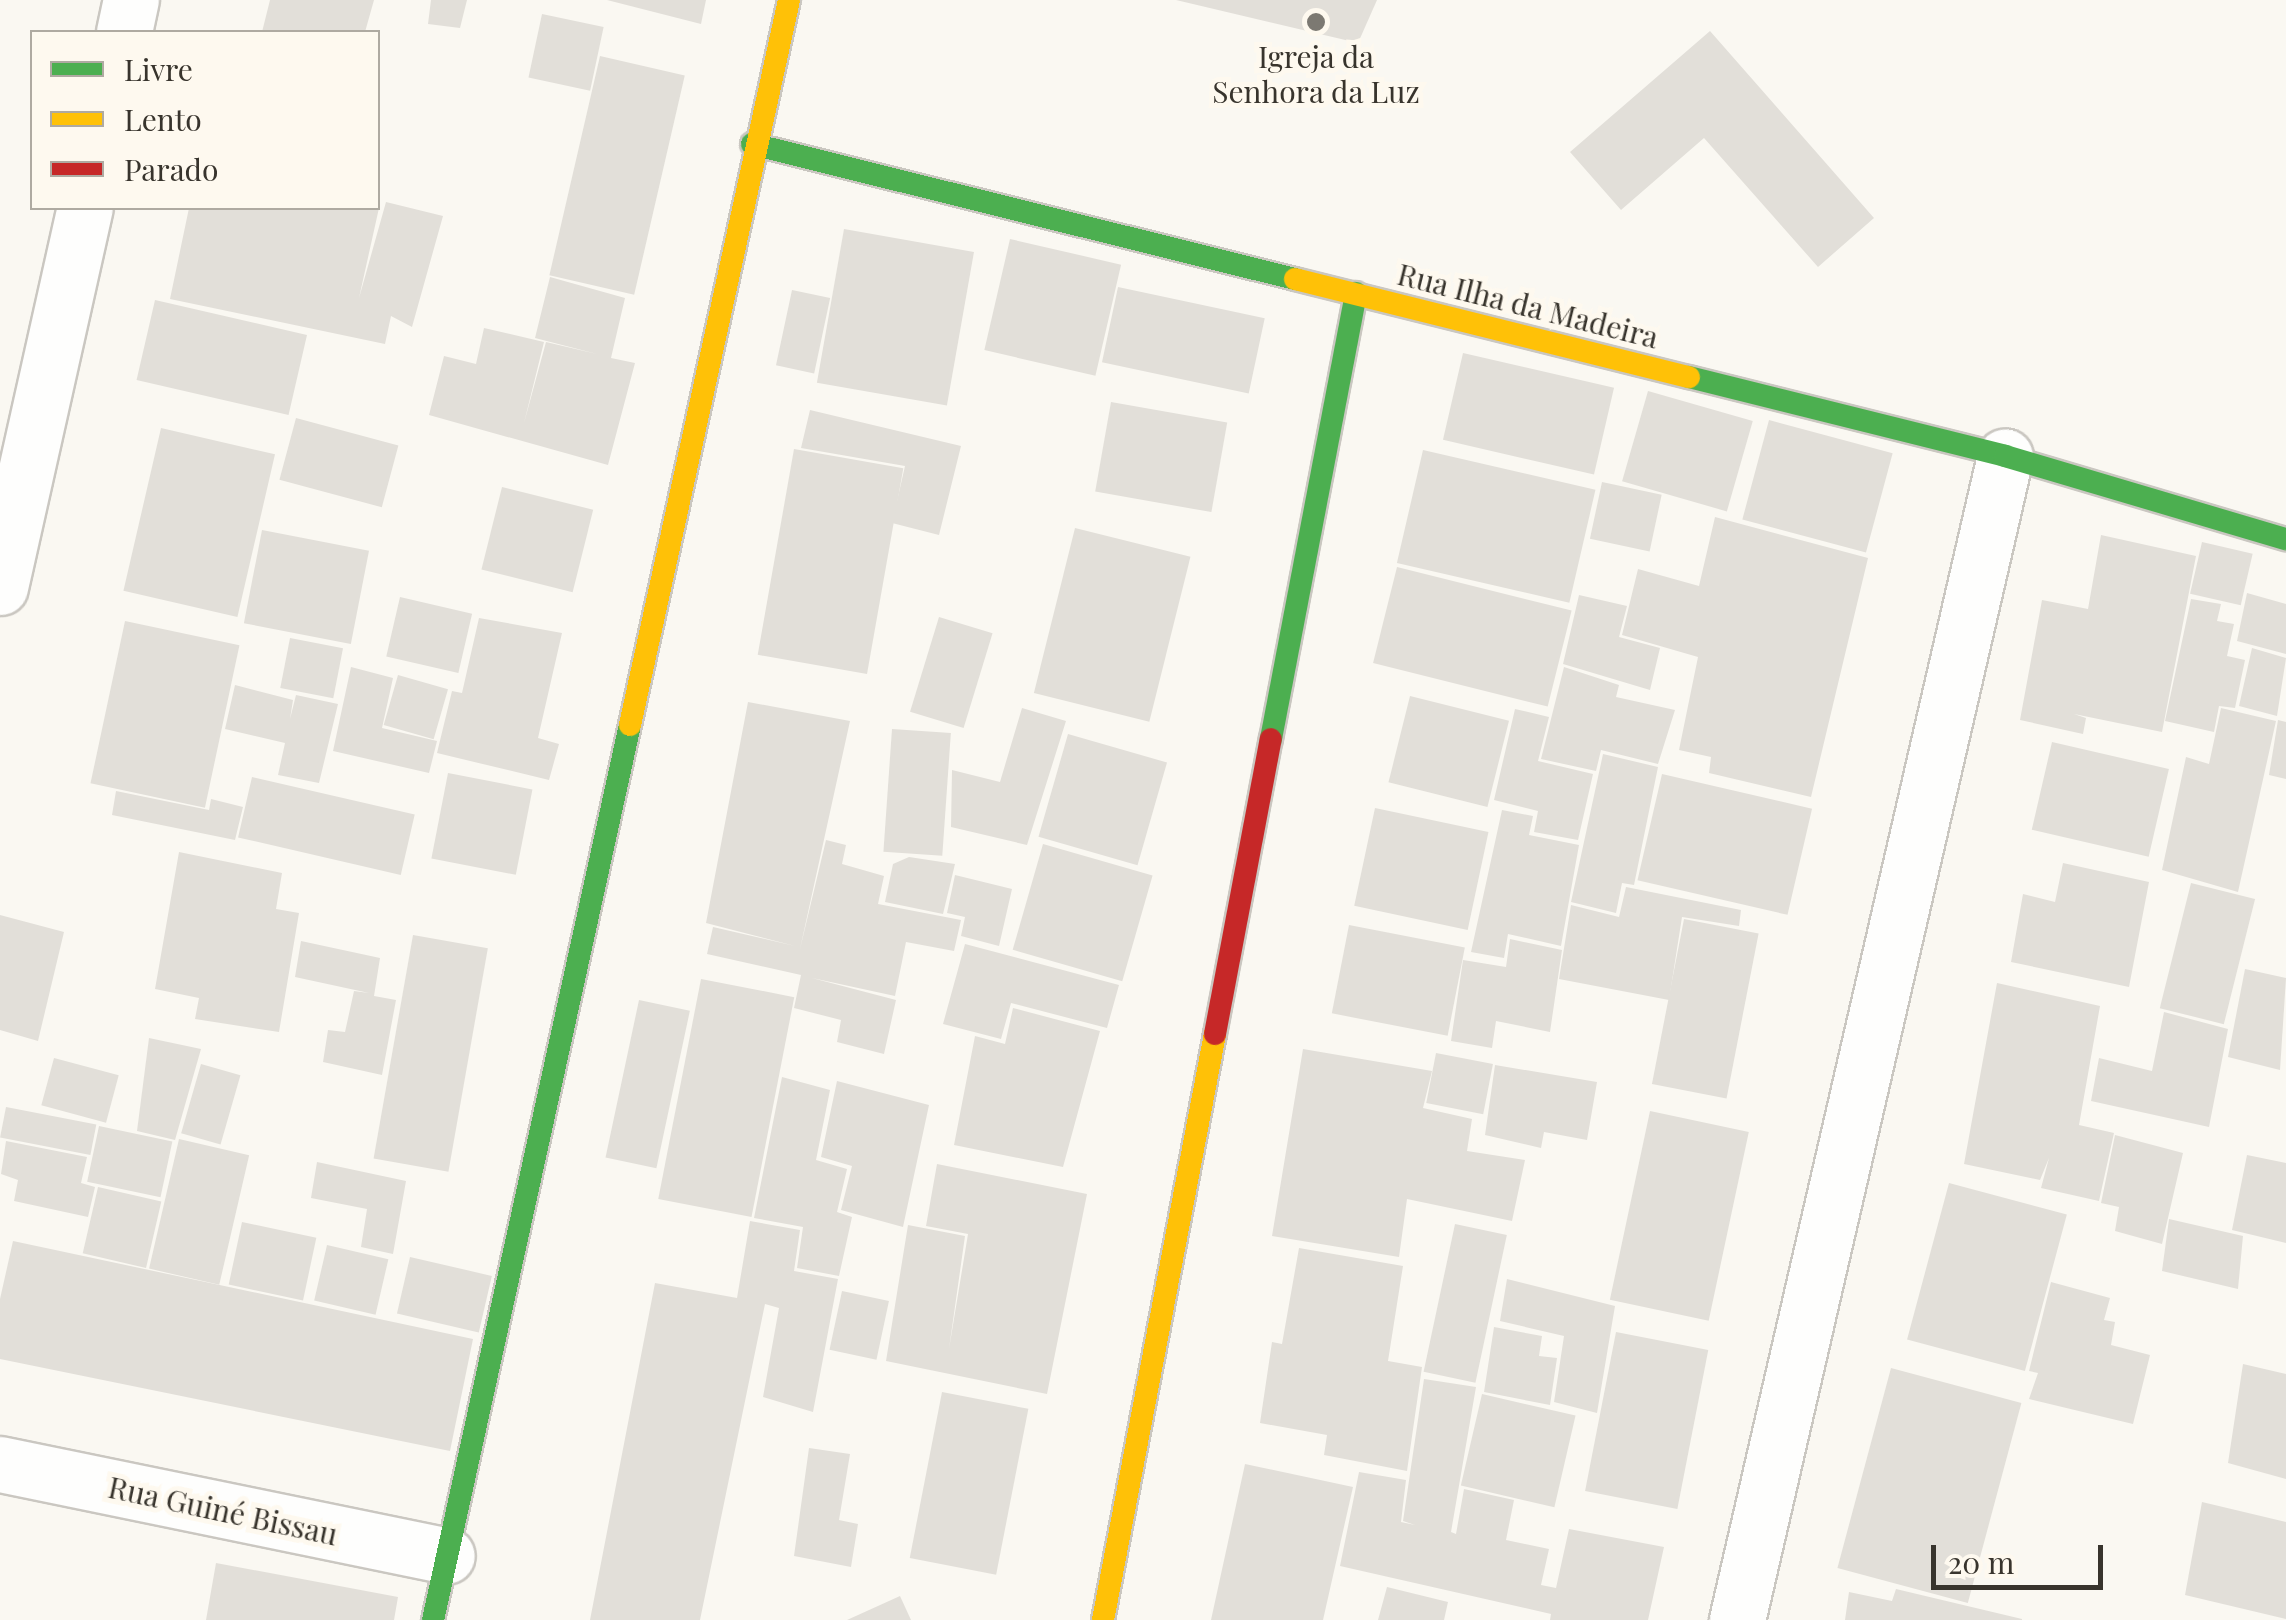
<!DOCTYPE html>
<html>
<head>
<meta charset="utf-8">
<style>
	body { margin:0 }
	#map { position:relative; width:2286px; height:1620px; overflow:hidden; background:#faf8f2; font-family:"Playfair Display",serif }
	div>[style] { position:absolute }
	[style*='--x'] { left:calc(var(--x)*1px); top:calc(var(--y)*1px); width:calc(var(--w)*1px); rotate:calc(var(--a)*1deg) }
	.building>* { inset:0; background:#e2dfd9; transform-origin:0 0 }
	.roads { filter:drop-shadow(2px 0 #cac7c1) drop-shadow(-2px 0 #cac7c1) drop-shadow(0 2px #cac7c1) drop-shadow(0 -2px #cac7c1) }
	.street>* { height:55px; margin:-27.5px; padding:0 27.5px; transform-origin:27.5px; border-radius:27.5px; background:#fefefd }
	.fast>* { height:22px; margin:-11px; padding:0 11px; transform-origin:11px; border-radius:11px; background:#4caf50 }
	.slow>* { height:22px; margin:-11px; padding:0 11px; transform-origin:11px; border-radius:11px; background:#ffc107 }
	.jam>* { height:22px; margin:-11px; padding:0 11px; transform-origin:11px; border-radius:11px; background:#c62828 }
	.dots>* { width:28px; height:28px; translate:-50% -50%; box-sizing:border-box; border:5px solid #fef9ef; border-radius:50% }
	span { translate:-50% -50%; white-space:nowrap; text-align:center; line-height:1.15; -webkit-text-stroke:10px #fef9ef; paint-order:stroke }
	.poi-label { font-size:30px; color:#38342d }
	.street-label { font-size:30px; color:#38342d }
	.legend { position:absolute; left:30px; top:30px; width:350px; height:180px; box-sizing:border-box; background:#fef9ef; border:2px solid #afaaa1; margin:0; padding:12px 18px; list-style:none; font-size:30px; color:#38342d }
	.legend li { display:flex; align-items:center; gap:20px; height:50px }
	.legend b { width:50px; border:2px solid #afaaa1 }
	.scale { position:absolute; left:1931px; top:1545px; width:172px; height:45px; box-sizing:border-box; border:5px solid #38342d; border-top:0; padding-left:12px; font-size:30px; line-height:35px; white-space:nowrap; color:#38342d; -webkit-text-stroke:8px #fef9ef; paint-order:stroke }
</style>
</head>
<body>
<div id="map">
	<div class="building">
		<i style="clip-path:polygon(270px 0,374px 0,365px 32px,262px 32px)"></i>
		<i style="clip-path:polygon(431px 0,467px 0,460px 28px,428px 24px)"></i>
		<i style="clip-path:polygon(607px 0,706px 0,701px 24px)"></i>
		<i style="clip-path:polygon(1176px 0,1377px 0,1358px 43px)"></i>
		<i style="left:542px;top:14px;width:63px;height:65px;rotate:12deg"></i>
		<i style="clip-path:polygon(1710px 31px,1874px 218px,1818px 267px,1704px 138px,1621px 210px,1570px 152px)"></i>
		<i style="left:600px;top:56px;width:87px;height:225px;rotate:13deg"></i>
		<i style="clip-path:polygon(386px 202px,443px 216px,412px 327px,391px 316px,385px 344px,170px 299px,189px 208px,379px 208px,359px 298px)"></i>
		<i style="left:844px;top:229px;width:132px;height:156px;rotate:10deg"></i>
		<i style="left:1010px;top:239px;width:114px;height:114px;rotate:13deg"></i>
		<i style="clip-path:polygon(550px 277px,625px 298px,611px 358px,635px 363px,608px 465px,429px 415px,444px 356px,476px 364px,484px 328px,544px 342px,524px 423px,546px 342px,597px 354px,535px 338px)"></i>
		<i style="left:1118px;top:287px;width:150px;height:77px;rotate:12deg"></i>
		<i style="left:792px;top:290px;width:39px;height:77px;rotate:12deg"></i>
		<i style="left:155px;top:300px;width:156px;height:82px;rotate:13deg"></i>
		<i style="left:1463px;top:353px;width:155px;height:89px;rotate:13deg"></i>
		<i style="left:1648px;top:391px;width:109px;height:94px;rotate:16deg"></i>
		<i style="left:1111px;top:402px;width:118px;height:91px;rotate:10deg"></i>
		<i style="clip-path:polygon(810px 410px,961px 446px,939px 535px,892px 523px,905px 466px,801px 448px)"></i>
		<i style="left:296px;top:418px;width:106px;height:64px;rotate:15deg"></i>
		<i style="left:1769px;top:420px;width:128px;height:103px;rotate:15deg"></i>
		<i style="left:161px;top:428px;width:117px;height:167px;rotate:13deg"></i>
		<i style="left:794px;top:449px;width:111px;height:209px;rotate:10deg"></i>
		<i style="left:1423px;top:450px;width:177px;height:116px;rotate:13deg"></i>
		<i style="left:1602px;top:482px;width:61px;height:58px;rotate:12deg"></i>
		<i style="left:502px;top:487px;width:94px;height:85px;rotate:14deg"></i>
		<i style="clip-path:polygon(1715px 517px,1868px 558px,1811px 797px,1709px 773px,1711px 757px,1679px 750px,1698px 657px,1622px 635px,1638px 569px,1699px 586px)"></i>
		<i style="left:1075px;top:528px;width:119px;height:170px;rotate:14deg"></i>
		<i style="left:262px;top:530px;width:109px;height:95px;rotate:11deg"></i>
		<i style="clip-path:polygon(2101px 535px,2196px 556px,2162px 732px,2074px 714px,2086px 718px,2083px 734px,2020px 720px,2042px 600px,2088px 609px)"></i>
		<i style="left:2202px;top:542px;width:52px;height:53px;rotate:13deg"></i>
		<i style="left:1397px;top:567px;width:180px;height:99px;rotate:14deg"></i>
		<i style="clip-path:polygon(2247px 593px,2286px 604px,2286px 654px,2237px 641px)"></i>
		<i style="clip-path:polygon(1579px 595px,1627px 606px,1619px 637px,1660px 648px,1650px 690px,1563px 664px)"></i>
		<i style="left:400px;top:597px;width:74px;height:61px;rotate:13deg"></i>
		<i style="clip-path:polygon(2191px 599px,2221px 604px,2217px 621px,2234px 624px,2227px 656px,2245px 660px,2235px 708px,2219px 706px,2214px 732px,2165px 721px)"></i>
		<i style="left:939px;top:617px;width:56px;height:99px;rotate:17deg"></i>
		<i style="clip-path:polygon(479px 618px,562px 633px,538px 738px,559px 744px,549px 780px,437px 753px,452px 691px,462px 693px)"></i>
		<i style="left:125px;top:621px;width:117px;height:166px;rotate:12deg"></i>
		<i style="left:290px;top:638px;width:54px;height:51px;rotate:11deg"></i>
		<i style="clip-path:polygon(2252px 648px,2286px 658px,2277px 716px,2239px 706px)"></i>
		<i style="clip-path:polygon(351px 667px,393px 678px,382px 728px,437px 741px,429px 773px,333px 751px)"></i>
		<i style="clip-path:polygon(1564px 667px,1619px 685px,1616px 697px,1675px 710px,1658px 764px,1601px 750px,1596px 771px,1541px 759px)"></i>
		<i style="left:398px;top:675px;width:52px;height:52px;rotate:16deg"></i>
		<i style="clip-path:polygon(235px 685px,293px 700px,290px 719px,296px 695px,338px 704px,319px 783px,278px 775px,285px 743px,225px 729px)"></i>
		<i style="left:1410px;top:696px;width:102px;height:89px;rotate:14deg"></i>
		<i style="clip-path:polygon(748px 702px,850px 721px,800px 949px,826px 840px,846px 845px,842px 864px,884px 876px,878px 904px,961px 920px,954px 951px,906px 942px,895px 996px,812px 978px,896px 1000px,884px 1054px,837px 1042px,841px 1020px,794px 1008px,801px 975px,707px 954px,713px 927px,795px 946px,706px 923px)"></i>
		<i style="clip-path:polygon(1022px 708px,1066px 721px,1027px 845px,951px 827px,952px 770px,1000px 782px)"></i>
		<i style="clip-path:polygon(2221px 708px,2276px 721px,2238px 892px,2162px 870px,2186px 757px,2209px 764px)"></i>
		<i style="clip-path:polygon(1515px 709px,1549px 717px,1538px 761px,1593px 774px,1578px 840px,1534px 832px,1538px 811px,1494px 800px)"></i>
		<i style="clip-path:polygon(2278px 720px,2286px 722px,2286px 779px,2269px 775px)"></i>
		<i style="left:892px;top:729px;width:59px;height:123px;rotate:4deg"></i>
		<i style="left:1068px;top:734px;width:103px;height:107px;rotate:16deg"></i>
		<i style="left:2052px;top:742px;width:120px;height:90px;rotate:13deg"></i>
		<i style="clip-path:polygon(1603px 754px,1658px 767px,1634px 885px,1622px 883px,1616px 913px,1571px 902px)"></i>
		<i style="left:448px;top:773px;width:86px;height:87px;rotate:11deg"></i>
		<i style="left:1662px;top:774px;width:154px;height:109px;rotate:13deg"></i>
		<i style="left:252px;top:777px;width:167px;height:62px;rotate:13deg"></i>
		<i style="clip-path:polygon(116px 791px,209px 810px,211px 799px,243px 807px,235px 840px,112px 815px)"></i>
		<i style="left:1375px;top:808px;width:116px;height:100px;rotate:12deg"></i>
		<i style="clip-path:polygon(1502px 810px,1533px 816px,1529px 835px,1579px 845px,1561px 946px,1508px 934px,1504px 958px,1471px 952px)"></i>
		<i style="left:1043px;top:844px;width:114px;height:110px;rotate:16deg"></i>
		<i style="clip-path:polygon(179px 852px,282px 873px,276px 909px,299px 913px,279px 1032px,195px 1019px,199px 998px,155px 989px)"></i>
		<i style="clip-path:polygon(909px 857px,955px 864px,943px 914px,885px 902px,893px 864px)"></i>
		<i style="clip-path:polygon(2063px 863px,2149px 882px,2129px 987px,2011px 962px,2023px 894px,2055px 902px)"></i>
		<i style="clip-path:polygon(955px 875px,1012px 889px,999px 946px,961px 936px,965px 917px,947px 913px)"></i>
		<i style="left:2191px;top:883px;width:66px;height:129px;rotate:14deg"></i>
		<i style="clip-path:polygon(1626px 887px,1741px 910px,1739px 926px,1682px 917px,1669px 1000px,1559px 979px,1571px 905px,1619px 917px)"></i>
		<i style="clip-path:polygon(0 915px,64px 932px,38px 1041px,0 1030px)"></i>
		<i style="left:1684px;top:919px;width:76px;height:168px;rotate:11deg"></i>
		<i style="left:1349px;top:925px;width:118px;height:90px;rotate:11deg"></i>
		<i style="left:413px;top:935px;width:76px;height:227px;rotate:10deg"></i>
		<i style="clip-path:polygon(1510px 939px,1562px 950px,1550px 1032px,1496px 1021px,1492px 1048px,1451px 1041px,1463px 960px,1506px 967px)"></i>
		<i style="clip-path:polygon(301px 941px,380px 958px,374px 996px,396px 1000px,382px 1075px,323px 1062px,328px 1030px,345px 1032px,354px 991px,369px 993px,295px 977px)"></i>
		<i style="clip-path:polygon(965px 944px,1119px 985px,1107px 1028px,1011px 1003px,1001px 1039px,943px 1024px)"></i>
		<i style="clip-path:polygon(2245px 969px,2286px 978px,2280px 1070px,2228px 1057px)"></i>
		<i style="left:701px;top:979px;width:95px;height:224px;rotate:11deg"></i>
		<i style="clip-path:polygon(1997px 983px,2100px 1006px,2079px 1125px,2114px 1133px,2099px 1201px,2041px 1188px,2049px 1158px,2040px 1180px,1964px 1164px)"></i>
		<i style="left:639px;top:1000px;width:52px;height:161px;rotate:12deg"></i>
		<i style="clip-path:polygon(1013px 1008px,1100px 1031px,1063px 1167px,954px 1145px,975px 1036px,1005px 1044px)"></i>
		<i style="clip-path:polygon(2164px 1012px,2228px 1029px,2209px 1127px,2091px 1101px,2099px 1058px,2152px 1071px)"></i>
		<i style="clip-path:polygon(149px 1038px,201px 1049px,175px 1140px,137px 1131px)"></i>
		<i style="clip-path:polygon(1303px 1049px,1432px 1071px,1423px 1108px,1472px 1119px,1467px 1151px,1525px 1160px,1512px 1221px,1407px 1199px,1399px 1257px,1272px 1236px)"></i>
		<i style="left:1436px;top:1053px;width:58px;height:51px;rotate:11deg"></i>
		<i style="left:54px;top:1058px;width:67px;height:49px;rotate:15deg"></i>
		<i style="left:201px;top:1064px;width:41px;height:72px;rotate:16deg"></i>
		<i style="clip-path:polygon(1495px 1065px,1597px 1082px,1587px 1140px,1544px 1132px,1541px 1148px,1485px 1135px)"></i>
		<i style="clip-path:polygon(782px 1077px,830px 1090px,816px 1160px,847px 1169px,837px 1212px,852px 1217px,839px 1276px,797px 1268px,803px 1227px,754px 1218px)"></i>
		<i style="clip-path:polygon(837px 1081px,929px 1105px,903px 1227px,841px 1210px,852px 1166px,821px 1157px)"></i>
		<i style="left:6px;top:1107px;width:92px;height:31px;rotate:11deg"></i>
		<i style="left:1650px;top:1111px;width:101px;height:193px;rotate:12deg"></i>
		<i style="left:99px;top:1126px;width:75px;height:57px;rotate:12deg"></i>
		<i style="clip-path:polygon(2115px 1135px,2183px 1153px,2162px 1244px,2115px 1231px,2119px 1207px,2101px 1203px)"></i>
		<i style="left:179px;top:1139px;width:72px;height:133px;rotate:13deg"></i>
		<i style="clip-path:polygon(6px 1141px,87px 1157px,81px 1183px,95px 1187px,88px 1217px,14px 1201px,18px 1180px,1px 1174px)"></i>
		<i style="clip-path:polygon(2247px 1155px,2286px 1163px,2286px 1243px,2232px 1230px)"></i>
		<i style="clip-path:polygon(317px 1162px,406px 1181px,393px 1254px,361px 1247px,367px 1209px,311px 1198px)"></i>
		<i style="clip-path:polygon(937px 1164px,1087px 1194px,1047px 1394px,886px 1361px,908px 1225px,965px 1236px,949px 1349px,968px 1234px,926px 1226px)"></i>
		<i style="left:1949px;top:1183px;width:122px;height:162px;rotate:15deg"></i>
		<i style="left:98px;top:1187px;width:65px;height:68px;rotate:13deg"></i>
		<i style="clip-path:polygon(2169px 1219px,2243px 1236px,2238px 1289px,2162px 1271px)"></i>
		<i style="clip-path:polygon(750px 1221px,800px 1230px,794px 1271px,838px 1279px,813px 1412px,763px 1397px,779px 1308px,765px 1304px,700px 1620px,590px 1620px,655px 1283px,737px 1298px)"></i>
		<i style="left:242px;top:1222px;width:76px;height:64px;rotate:12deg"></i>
		<i style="left:1455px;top:1224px;width:53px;height:151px;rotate:12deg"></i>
		<i style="clip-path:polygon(13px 1241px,473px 1339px,450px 1451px,0 1359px,0 1299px)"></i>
		<i style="left:327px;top:1245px;width:63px;height:57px;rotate:13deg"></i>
		<i style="clip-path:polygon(1299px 1248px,1403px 1266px,1388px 1361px,1422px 1367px,1407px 1471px,1324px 1455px,1327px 1435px,1260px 1423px,1272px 1342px,1282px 1344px)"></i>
		<i style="left:410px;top:1257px;width:84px;height:58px;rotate:13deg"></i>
		<i style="clip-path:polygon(1507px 1279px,1615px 1306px,1597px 1413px,1554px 1402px,1564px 1336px,1500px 1321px)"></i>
		<i style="clip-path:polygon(2051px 1282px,2110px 1298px,2104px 1320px,2115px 1322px,2111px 1345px,2150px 1355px,2133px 1424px,2029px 1399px,2038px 1373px,2029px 1371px)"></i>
		<i style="left:842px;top:1291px;width:48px;height:60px;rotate:12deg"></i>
		<i style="clip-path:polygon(1494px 1327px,1542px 1336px,1539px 1356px,1557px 1358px,1550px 1405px,1484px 1392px)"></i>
		<i style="left:1616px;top:1332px;width:94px;height:162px;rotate:11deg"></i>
		<i style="clip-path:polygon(2243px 1364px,2286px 1374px,2286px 1479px,2228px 1463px)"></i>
		<i style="left:1891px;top:1368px;width:135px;height:207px;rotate:15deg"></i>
		<i style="clip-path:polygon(1424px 1379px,1476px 1387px,1451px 1532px,1456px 1534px,1464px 1489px,1514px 1500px,1506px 1540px,1549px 1549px,1541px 1585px,1556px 1588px,1569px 1529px,1664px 1547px,1648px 1620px,1550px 1620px,1551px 1614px,1340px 1566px,1359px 1472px,1406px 1480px,1401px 1522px,1415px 1525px,1403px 1521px)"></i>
		<i style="left:942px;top:1392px;width:88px;height:169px;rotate:11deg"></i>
		<i style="left:1482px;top:1394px;width:96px;height:94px;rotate:13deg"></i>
		<i style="clip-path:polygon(809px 1448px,850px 1454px,839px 1520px,858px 1524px,851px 1567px,794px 1556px)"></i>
		<i style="clip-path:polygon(1245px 1464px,1353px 1487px,1323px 1620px,1211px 1620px)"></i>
		<i style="clip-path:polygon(2202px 1502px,2286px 1522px,2286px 1619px,2185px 1595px)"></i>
		<i style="clip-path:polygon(216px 1563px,398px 1597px,394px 1620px,206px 1620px)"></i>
		<i style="clip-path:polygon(1387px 1587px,1448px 1602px,1444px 1620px,1378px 1620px)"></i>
		<i style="clip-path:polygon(1896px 1589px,2022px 1619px,2022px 1620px,1845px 1620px,1849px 1592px,1892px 1601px)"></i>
		<i style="clip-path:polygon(900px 1596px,911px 1620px,847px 1620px)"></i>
	</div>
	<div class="roads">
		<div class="street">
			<i style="--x:124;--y:32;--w:33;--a:-78"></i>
			<i style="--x:0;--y:587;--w:388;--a:-77.4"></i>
			<i style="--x:0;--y:1464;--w:456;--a:11.6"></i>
			<i style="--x:1737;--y:1620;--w:1194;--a:-77.03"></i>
		</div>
		<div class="fast">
			<i style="--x:752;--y:144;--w:560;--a:13.96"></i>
			<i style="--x:1689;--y:377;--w:326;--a:14"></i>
			<i style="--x:2005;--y:456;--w:293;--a:16.5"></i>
			<i style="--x:1271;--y:739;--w:454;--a:-79.2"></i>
			<i style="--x:433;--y:1620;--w:916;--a:-77.59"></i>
		</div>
		<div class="slow">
			<i style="--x:1295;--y:279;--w:406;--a:14"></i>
			<i style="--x:630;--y:725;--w:742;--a:-77.63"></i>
			<i style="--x:1103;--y:1620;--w:597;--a:-79.18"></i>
		</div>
		<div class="jam">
			<i style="--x:1215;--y:1034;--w:300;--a:-79.3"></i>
		</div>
	</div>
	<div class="dots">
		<i style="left:1316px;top:22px;background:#7c7972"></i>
	</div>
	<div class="poi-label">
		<span style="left:1316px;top:73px">Igreja da<br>Senhora da Luz</span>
	</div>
	<div class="street-label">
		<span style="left:1528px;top:305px;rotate:14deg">Rua Ilha da Madeira</span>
		<span style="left:223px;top:1510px;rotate:12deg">Rua Guiné Bissau</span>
	</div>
	<ul class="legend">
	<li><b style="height:12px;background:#4caf50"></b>Livre</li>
	<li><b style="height:12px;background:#ffc107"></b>Lento</li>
	<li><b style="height:12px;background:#c62828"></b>Parado</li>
	</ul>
	<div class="scale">20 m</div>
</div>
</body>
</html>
